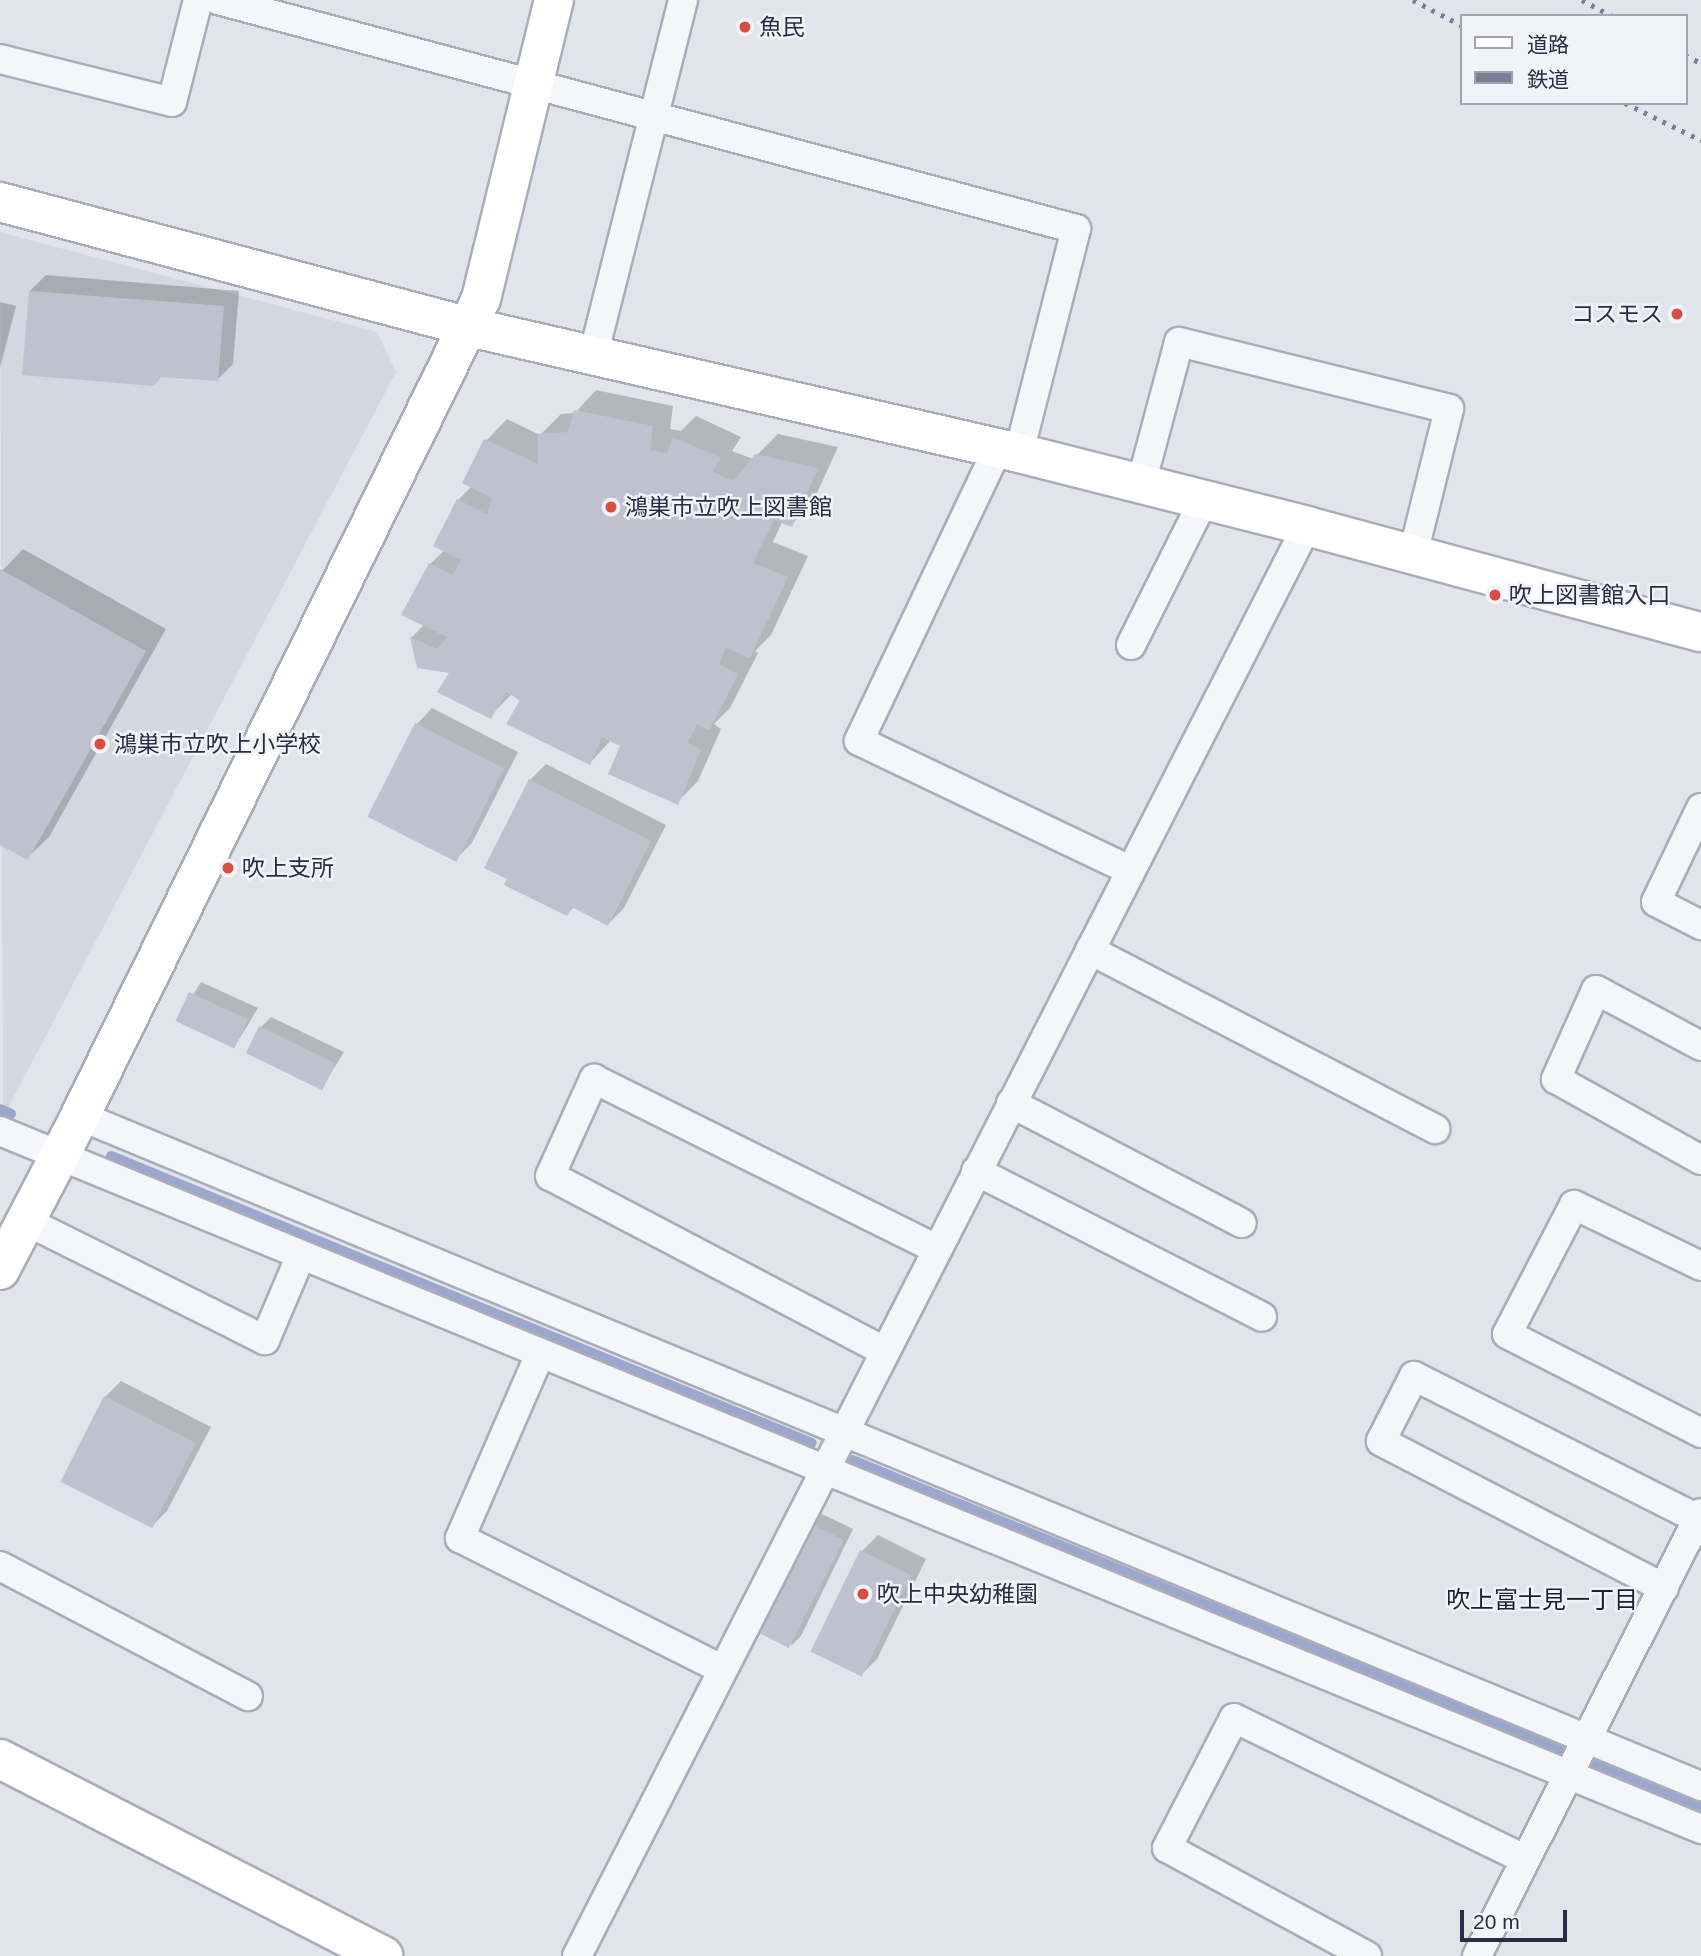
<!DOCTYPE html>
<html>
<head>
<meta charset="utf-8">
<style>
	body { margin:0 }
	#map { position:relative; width:1701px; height:1956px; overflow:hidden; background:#e2e4eb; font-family:Helvetica,"Noto Sans JP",sans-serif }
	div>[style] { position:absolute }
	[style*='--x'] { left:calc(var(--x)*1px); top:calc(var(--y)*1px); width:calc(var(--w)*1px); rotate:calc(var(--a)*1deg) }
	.built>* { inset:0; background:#d4d6e0 }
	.shadow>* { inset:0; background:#0003 }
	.stream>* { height:10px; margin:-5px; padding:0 5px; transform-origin:5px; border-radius:5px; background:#9ba8cd }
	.building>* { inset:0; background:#bfc1ce; transform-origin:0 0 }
	.roads { filter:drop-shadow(2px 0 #aaadb9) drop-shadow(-2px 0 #aaadb9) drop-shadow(0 2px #aaadb9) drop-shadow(0 -2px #aaadb9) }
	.street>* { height:28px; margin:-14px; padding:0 14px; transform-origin:14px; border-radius:14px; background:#f5f6f9 }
	.secondary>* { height:38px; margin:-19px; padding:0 19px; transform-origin:19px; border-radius:19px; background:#fff }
	.rail>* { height:5px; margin-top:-2.5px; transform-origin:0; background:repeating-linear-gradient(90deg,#7b7e96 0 3.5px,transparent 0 10.5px) }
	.dots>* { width:19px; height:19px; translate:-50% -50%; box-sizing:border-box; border:4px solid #f2f3f8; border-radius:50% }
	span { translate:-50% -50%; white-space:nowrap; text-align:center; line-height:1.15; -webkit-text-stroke:5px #f2f3f8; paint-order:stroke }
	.poi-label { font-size:23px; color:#292c44 }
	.left { translate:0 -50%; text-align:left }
	.right { translate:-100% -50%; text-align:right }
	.neighbourhood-label { font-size:24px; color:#1b1e35 }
	.legend { position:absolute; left:1460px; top:14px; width:228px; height:91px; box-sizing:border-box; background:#f2f3f8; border:2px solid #a2a3b0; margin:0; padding:9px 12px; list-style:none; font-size:21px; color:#292c44 }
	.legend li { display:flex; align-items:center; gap:14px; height:35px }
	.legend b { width:35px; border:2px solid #a2a3b0 }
	.scale { position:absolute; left:1460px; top:1910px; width:107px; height:32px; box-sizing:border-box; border:4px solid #292c44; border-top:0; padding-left:9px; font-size:21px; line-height:24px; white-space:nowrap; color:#292c44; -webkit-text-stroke:5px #f2f3f8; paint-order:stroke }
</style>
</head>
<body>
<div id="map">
	<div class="built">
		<i style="clip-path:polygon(0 232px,377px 332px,396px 372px,3px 1117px)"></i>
	</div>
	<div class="shadow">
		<i style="clip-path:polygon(46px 275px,239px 291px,233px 364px,217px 380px,163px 375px,154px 384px,30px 291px)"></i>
		<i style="clip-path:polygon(0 302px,16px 306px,0 368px)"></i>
		<i style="clip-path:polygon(596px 390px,673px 406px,670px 429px,681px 431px,696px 416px,741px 437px,732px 451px,753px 459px,778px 434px,838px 447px,812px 504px,791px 525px,782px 522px,773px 542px,808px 556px,771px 635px,755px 651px,758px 653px,730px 708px,714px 724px,721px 729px,698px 781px,677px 802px,623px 745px,611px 740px,590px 763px,512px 694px,490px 716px,452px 672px,418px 667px,412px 637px,425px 624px,430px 564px,445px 550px,458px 500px,472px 486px,486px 441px,507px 419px,540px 435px,561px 414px,575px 413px)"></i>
		<i style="clip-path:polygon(23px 549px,166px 629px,49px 837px,27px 858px,0 843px,0 573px)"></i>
		<i style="clip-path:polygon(432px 708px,518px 752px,472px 843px,456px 859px,417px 724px)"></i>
		<i style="clip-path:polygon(546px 764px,666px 825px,624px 908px,608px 924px,574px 907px,567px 914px,530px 780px)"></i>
		<i style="clip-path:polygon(201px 982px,258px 1008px,235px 1046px,178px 1020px)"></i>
		<i style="clip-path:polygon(271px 1017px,344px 1052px,321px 1089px,261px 1027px)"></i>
		<i style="clip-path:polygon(121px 1381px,211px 1427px,167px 1511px,151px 1527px,105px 1397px)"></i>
		<i style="clip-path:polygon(820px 1513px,853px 1529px,801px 1636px,791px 1646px,809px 1523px)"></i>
		<i style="clip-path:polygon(878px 1535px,926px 1559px,877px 1659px,861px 1675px,862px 1551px)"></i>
	</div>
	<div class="stream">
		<i style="--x:0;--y:1109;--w:12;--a:24"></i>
		<i style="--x:111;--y:1156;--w:757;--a:22.26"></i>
		<i style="--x:852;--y:1460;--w:764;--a:22.23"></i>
		<i style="--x:1596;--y:1764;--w:113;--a:21.8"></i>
	</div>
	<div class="building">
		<i style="clip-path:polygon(29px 291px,224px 306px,218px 381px,161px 377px,154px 386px,22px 375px)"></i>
		<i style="clip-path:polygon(574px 410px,653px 426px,650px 450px,667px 453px,673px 437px,721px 458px,713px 472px,734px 481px,755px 454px,818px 468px,792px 527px,774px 520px,753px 563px,788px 577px,750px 658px,726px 648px,719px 664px,738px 674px,709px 731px,697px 724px,688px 742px,701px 750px,678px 805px,608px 774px,620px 746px,602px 737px,590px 765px,506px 724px,520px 700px,506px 692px,491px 719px,437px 692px,449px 673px,417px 668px,410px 637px,437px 649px,447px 637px,401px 615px,429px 563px,453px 575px,461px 560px,433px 546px,457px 499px,487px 514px,492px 498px,462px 483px,484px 439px,538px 464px,538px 434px,568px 432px)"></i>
		<i style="clip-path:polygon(0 569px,146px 651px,28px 860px,0 845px)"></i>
		<i style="left:415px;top:723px;width:100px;height:105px;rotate:27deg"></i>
		<i style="clip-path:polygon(529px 779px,651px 841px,608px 926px,572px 907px,567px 916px,504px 885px,507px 879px,484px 868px)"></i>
		<i style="left:189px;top:992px;width:65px;height:32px;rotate:25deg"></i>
		<i style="left:259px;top:1026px;width:85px;height:30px;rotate:26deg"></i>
		<i style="left:104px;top:1396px;width:103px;height:96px;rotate:27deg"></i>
		<i style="left:808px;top:1522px;width:40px;height:121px;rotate:27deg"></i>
		<i style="left:860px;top:1550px;width:57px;height:113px;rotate:26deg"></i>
	</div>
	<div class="roads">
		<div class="street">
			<i style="--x:218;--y:0;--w:888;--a:14.94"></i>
			<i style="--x:1076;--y:229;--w:231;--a:104.3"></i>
			<i style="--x:0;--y:59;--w:177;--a:14"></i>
			<i style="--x:172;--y:102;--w:105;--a:-75.7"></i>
			<i style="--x:593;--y:356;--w:367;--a:-75.8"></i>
			<i style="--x:998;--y:448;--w:324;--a:115.4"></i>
			<i style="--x:859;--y:741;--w:300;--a:25.5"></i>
			<i style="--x:1141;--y:484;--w:147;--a:-75"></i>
			<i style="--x:1179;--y:342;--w:278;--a:13.9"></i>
			<i style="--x:1449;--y:409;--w:149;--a:103.9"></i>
			<i style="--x:1131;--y:645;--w:163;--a:-63.4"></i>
			<i style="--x:1701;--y:808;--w:104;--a:115.6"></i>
			<i style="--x:1656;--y:902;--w:51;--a:27.1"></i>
			<i style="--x:1090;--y:950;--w:389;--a:27.4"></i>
			<i style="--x:1701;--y:1046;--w:119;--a:-151.9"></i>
			<i style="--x:1596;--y:990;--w:98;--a:114.2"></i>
			<i style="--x:1556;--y:1079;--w:166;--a:29.2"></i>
			<i style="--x:1011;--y:1103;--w:260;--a:27.5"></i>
			<i style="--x:80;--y:1116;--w:1754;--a:22.46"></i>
			<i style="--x:0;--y:1131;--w:1839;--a:22.31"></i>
			<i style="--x:976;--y:1171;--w:321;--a:27"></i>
			<i style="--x:26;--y:1221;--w:267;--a:26.5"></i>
			<i style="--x:265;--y:1340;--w:92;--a:-67"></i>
			<i style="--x:1701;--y:1266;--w:141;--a:-154.3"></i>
			<i style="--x:1574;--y:1205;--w:145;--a:117.4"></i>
			<i style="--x:1507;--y:1334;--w:218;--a:27"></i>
			<i style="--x:884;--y:1351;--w:377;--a:-152.3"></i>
			<i style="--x:550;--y:1176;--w:107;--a:-65.6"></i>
			<i style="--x:594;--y:1079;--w:382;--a:26.4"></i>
			<i style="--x:540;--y:1354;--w:201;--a:113.5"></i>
			<i style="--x:460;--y:1538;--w:293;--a:26.6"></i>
			<i style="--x:0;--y:1566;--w:280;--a:27.7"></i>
			<i style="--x:1664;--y:1588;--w:319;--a:-152.6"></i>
			<i style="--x:1381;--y:1441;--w:73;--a:-63.1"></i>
			<i style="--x:1414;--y:1376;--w:318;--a:26.7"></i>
			<i style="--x:577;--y:1956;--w:1606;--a:-62.96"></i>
			<i style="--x:1367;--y:1956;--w:227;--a:-151.6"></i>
			<i style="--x:1167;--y:1848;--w:146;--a:-62.7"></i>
			<i style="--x:1234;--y:1718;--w:323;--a:25.9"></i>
			<i style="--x:1477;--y:1956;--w:496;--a:-63.2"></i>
		</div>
		<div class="secondary">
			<i style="--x:0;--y:202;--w:485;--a:14.9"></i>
			<i style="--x:469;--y:327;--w:564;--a:12.9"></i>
			<i style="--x:1019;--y:453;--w:297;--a:14.2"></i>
			<i style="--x:1307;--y:526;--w:408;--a:15.1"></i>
			<i style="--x:0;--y:1270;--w:174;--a:-62.5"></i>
			<i style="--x:80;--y:1116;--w:910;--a:-63.86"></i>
			<i style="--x:481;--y:299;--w:308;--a:-76.3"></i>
			<i style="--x:0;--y:1759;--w:431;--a:27.2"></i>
		</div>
	</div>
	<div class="rail">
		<i style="--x:1413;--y:0;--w:54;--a:27.5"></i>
		<i style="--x:1582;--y:0;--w:34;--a:28"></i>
		<i style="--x:1685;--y:55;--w:18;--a:27"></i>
		<i style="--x:1625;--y:103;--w:85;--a:26"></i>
	</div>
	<div class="dots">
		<i style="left:745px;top:27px;background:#d64e42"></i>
		<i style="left:1677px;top:314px;background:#d64e42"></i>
		<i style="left:611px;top:507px;background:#d64e42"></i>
		<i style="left:1495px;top:595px;background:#d64e42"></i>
		<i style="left:100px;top:744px;background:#d64e42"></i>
		<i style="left:228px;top:868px;background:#d64e42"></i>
		<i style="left:863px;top:1594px;background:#d64e42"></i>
	</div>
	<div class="poi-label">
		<span class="left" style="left:759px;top:27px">魚民</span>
		<span class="right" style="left:1663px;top:314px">コスモス</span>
		<span class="left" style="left:625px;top:507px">鴻巣市立吹上図書館</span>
		<span class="left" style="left:1509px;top:595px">吹上図書館入口</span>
		<span class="left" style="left:114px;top:744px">鴻巣市立吹上小学校</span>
		<span class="left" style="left:242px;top:868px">吹上支所</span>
		<span class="left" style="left:877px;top:1594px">吹上中央幼稚園</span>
	</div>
	<div class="neighbourhood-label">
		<span style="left:1542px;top:1600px">吹上富士見一丁目</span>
	</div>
	<ul class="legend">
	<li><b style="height:9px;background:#fff"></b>道路</li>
	<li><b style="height:9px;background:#7b7e96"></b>鉄道</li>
	</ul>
	<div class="scale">20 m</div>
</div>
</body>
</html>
